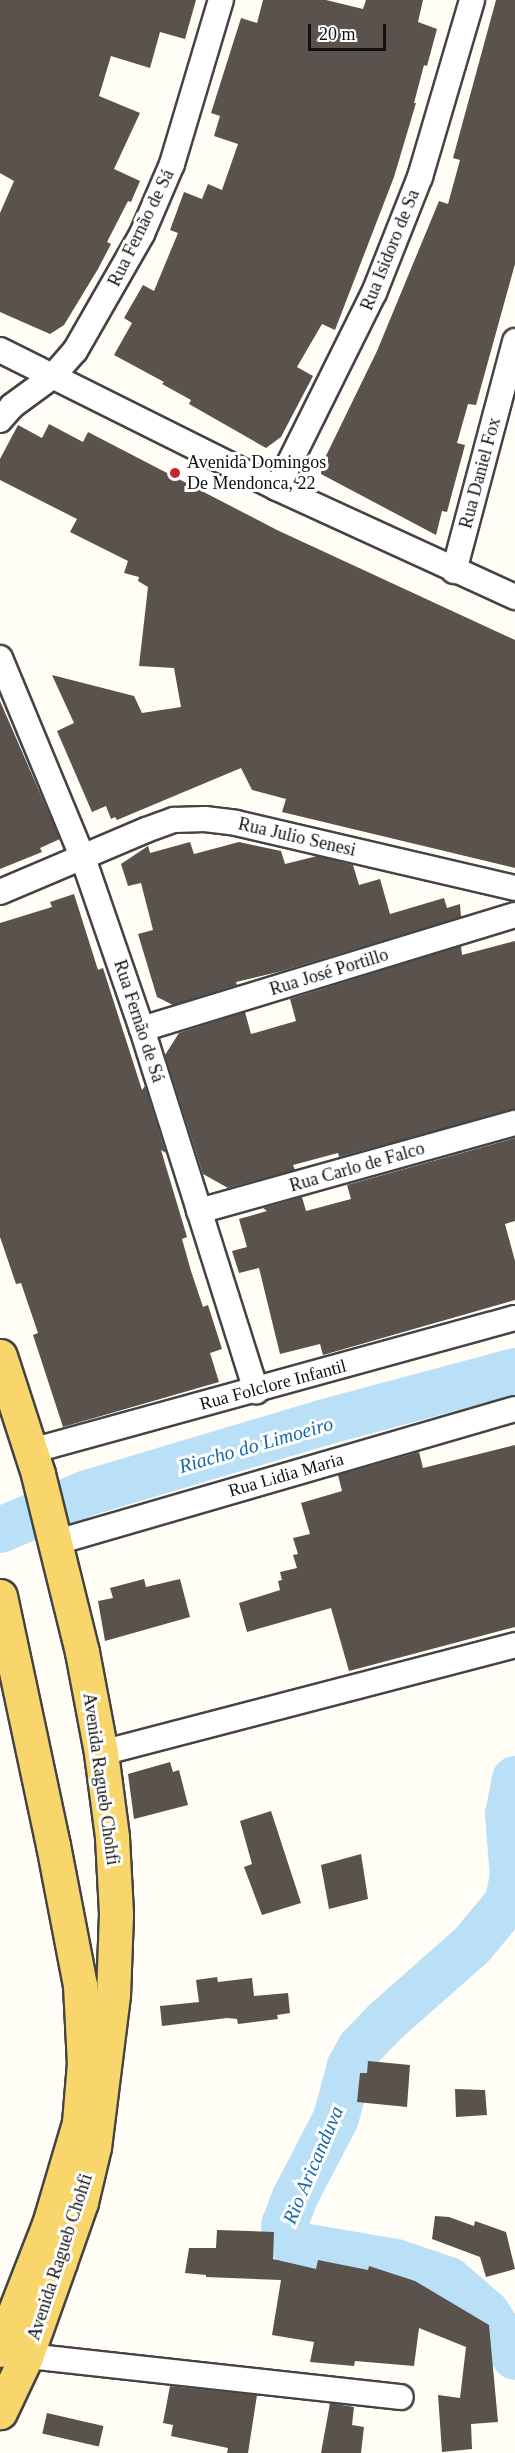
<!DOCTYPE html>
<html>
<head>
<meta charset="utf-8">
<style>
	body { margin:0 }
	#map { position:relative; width:515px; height:2453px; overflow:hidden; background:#fffdf5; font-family:Georgia,serif }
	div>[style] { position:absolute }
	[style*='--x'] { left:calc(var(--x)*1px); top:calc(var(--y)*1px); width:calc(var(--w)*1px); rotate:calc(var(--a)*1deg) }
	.river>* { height:46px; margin:-23px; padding:0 23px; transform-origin:23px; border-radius:23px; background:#b9e0f7 }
	.building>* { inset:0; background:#5a524d; transform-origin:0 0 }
	.roads { filter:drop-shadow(2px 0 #444) drop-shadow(-2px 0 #444) drop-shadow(0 2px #444) drop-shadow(0 -2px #444) }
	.minor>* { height:24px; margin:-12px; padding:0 12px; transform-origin:12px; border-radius:12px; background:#fff }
	.primary>* { height:33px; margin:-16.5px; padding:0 16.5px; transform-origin:16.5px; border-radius:16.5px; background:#f9d66b }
	.dots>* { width:16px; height:16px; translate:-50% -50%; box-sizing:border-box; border:3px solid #fff; border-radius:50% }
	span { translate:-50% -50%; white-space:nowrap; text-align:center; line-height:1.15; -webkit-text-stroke:6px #fff; paint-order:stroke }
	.street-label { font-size:18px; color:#111 }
	.poi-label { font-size:18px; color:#111 }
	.left { translate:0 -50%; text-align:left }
	.water-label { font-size:20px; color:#1768a6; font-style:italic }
	.scale { position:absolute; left:308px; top:24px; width:78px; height:27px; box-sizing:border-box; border:3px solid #111; border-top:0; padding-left:8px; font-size:18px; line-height:21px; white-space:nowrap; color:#111; -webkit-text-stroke:4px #fff; paint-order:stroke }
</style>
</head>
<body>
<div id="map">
	<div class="river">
		<i style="--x:0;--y:1530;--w:95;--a:-23"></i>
		<i style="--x:87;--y:1493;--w:248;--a:-16.6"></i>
		<i style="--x:325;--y:1422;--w:197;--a:-15"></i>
		<i style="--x:515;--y:1779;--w:36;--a:101"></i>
		<i style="--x:508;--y:1814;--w:63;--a:85.5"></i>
		<i style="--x:513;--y:1877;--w:27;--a:103"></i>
		<i style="--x:507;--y:1903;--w:55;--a:129.8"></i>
		<i style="--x:472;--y:1945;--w:115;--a:138.5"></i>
		<i style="--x:386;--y:2021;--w:37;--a:134"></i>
		<i style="--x:360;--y:2048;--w:21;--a:119"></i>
		<i style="--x:350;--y:2066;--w:54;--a:105.1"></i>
		<i style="--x:336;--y:2118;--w:89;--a:117.4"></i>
		<i style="--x:295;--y:2197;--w:30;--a:111"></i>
		<i style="--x:284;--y:2225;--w:13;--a:81"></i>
		<i style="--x:286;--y:2238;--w:12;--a:35"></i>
		<i style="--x:296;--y:2245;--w:101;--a:9.6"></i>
		<i style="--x:396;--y:2262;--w:56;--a:18.8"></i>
		<i style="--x:449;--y:2280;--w:50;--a:41"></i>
		<i style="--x:487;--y:2313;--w:52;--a:57.5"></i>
	</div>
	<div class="building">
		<i style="clip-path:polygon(0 0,196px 0,185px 39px,160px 32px,150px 68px,111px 56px,99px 96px,140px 113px,114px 169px,140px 181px,131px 202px,128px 201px,107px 242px,111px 244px,98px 269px,64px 325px,50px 334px,0 312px,0 213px,14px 181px,0 173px)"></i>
		<i style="clip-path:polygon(263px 0,326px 0,363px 9px,366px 0,423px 0,418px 22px,437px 29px,427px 66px,424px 65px,414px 103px,416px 103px,394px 177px,335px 330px,322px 324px,297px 367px,313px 376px,281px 437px,266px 448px,189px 404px,191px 400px,162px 384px,164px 382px,114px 355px,132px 323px,124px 318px,143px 285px,154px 291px,178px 233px,170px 230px,184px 192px,202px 199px,208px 184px,222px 190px,238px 144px,214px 136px,220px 116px,211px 113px,241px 18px,257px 23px)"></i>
		<i style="clip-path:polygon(496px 0,515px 0,515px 264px,476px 405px,468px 404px,457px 443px,465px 445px,447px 512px,442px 511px,436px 535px,321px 474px,322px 464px,377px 351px,439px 201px,448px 204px,460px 160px,453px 158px)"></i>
		<i style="clip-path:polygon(49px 424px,83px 442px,88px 432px,277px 530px,515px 640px,515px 868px,282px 812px,286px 799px,252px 790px,241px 768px,117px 820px,115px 817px,111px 819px,106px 806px,92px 812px,57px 731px,74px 723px,52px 675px,134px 696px,142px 713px,181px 707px,174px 668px,139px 666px,148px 587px,138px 581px,139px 577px,124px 573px,128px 561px,70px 532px,77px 519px,0 480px,0 459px,18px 425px,42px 438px)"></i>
		<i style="clip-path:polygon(0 701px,60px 839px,40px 848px,42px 852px,0 869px)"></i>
		<i style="clip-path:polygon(190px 842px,194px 854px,239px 842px,281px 851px,285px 864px,317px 856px,353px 865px,359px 885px,380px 879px,390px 914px,444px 898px,447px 908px,460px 904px,461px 917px,282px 971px,236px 982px,237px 985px,173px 1005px,157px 997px,138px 934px,153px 930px,141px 883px,128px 886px,121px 864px,148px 846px,150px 853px)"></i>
		<i style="clip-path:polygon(74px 894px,98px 970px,103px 968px,142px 1090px,145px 1086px,166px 1153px,161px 1150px,187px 1237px,182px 1239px,191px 1271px,203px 1307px,208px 1305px,222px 1349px,210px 1353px,219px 1382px,63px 1427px,33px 1335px,38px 1333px,21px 1283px,16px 1284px,0 1237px,0 923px,52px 907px,50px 902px)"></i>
		<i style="clip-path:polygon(515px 941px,515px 1109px,339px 1157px,338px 1153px,293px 1165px,295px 1170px,228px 1188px,203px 1174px,165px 1055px,179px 1033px,245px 1012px,251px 1034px,296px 1021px,290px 999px,461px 946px,462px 955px)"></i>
		<i style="clip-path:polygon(515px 1138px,515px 1221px,505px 1224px,515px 1261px,515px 1300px,323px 1355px,320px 1344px,280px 1354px,259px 1268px,239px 1273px,232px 1251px,247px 1247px,239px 1219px,267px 1211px,263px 1208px,302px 1197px,306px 1211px,351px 1199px,347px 1185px)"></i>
		<i style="clip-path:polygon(515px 1445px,515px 1627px,349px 1671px,331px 1608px,247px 1632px,239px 1603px,280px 1590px,278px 1581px,282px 1580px,280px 1572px,297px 1568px,293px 1555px,298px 1554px,293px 1538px,310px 1534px,301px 1503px,342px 1491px,338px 1475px,419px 1452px,423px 1468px)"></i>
		<i style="clip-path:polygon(144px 1579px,146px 1587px,180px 1579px,190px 1617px,105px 1641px,98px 1601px,113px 1598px,110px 1588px)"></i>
		<i style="clip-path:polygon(170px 1762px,173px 1772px,179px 1770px,188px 1805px,134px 1819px,128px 1774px)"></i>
		<i style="clip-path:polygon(271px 1811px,301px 1903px,262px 1915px,244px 1867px,252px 1864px,240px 1821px)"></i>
		<i style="clip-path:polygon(361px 1854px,368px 1899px,329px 1909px,321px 1865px)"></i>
		<i style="clip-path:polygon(217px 1977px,218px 1982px,252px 1978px,254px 1996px,288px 1993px,290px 2013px,277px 2015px,278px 2019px,238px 2024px,237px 2019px,227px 2018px,162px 2026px,160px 2006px,199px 2002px,196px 1980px)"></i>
		<i style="clip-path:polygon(368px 2061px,410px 2065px,407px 2107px,357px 2102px,360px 2073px,367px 2073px)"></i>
		<i style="clip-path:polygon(455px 2089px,485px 2090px,487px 2115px,456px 2117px)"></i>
		<i style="clip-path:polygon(435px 2216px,449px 2217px,474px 2226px,475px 2221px,506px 2232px,515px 2269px,486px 2277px,480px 2257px,432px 2239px)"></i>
		<i style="clip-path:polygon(217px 2230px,274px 2232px,273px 2259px,316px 2269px,318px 2260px,368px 2270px,369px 2266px,415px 2281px,489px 2325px,498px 2422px,471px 2424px,472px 2449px,442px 2452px,438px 2395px,460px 2398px,466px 2347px,419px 2328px,414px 2366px,355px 2361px,354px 2366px,310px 2362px,314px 2342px,272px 2335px,281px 2280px,206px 2277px,206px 2275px,185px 2273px,189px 2248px,216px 2248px)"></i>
		<i style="clip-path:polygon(170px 2386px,257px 2395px,248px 2453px,227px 2453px,228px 2448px,171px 2436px,173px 2425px,163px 2423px)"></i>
		<i style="clip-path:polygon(330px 2403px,354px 2407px,352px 2425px,364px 2427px,361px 2453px,321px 2453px)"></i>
		<i style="left:47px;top:2413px;width:58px;height:21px;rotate:13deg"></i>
	</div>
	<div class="roads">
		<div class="minor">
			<i style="--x:0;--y:350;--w:309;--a:26.5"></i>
			<i style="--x:277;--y:488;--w:262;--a:24.6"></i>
			<i style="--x:0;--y:420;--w:18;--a:-49"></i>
			<i style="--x:12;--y:406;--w:51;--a:-36.2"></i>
			<i style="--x:53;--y:376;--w:33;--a:-49"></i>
			<i style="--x:75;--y:351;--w:135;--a:-60.2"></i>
			<i style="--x:142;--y:234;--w:76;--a:-66.8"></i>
			<i style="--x:172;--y:164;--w:171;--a:-73.4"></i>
			<i style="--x:277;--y:488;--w:218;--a:-63.6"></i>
			<i style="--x:374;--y:293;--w:125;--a:-68.4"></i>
			<i style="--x:420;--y:177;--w:184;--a:-73.6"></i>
			<i style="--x:454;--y:571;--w:238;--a:-75.1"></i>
			<i style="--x:0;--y:658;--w:217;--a:67.5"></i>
			<i style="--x:83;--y:858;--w:181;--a:71"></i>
			<i style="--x:142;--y:1029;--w:380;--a:72.5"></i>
			<i style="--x:0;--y:892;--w:159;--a:-23"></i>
			<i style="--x:146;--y:830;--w:30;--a:-20"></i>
			<i style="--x:174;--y:820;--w:31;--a:-2"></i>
			<i style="--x:205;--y:819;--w:31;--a:7"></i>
			<i style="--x:236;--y:823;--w:286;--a:13.1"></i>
			<i style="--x:142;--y:1029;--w:390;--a:-17"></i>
			<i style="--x:199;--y:1211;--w:328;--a:-15.6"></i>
			<i style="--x:31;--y:1451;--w:502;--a:-15.37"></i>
			<i style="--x:57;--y:1542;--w:477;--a:-16.2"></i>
			<i style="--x:101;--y:1753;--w:428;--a:-14.6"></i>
			<i style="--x:10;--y:2354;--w:393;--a:6.3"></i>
		</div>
		<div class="primary">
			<i style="--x:0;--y:1356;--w:124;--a:72.1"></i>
			<i style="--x:38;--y:1474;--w:183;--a:76.1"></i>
			<i style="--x:82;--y:1652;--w:103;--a:79.3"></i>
			<i style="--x:101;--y:1753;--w:85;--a:82.5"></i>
			<i style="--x:112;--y:1837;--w:77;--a:87"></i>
			<i style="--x:116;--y:1914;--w:81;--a:92.1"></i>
			<i style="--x:113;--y:1995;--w:153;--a:97.1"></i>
			<i style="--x:94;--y:2147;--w:57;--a:103.3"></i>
			<i style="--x:81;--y:2202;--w:64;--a:109.3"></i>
			<i style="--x:60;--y:2262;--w:101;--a:109.7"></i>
			<i style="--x:26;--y:2357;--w:61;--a:115.3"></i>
			<i style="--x:0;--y:1596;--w:255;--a:78"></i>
			<i style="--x:53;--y:1845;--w:143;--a:79.1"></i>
			<i style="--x:80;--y:1985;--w:78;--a:87.1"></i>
			<i style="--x:84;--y:2063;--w:60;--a:94.8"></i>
			<i style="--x:79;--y:2123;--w:105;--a:106.5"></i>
			<i style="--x:49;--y:2224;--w:135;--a:111.3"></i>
		</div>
	</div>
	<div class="dots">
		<i style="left:175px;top:473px;background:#c4262e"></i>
	</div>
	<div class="street-label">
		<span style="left:141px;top:228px;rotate:-64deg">Rua Fernão de Sá</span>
		<span style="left:390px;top:250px;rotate:-68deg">Rua Isidoro de Sa</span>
		<span style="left:480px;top:473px;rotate:-75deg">Rua Daniel Fox</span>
		<span style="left:297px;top:837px;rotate:13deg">Rua Julio Senesi</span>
		<span style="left:329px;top:972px;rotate:-17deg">Rua José Portillo</span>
		<span style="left:139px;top:1021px;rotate:72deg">Rua Fernão de Sá</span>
		<span style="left:357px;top:1167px;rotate:-16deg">Rua Carlo de Falco</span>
		<span style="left:273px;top:1385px;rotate:-15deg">Rua Folclore Infantil</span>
		<span style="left:286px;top:1475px;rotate:-16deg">Rua Lidia Maria</span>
		<span style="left:101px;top:1779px;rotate:82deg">Avenida Ragueb Chohfi</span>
		<span style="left:60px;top:2257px;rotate:-72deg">Avenida Ragueb Chohfi</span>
	</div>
	<div class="poi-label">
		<span class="left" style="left:187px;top:473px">Avenida Domingos<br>De Mendonca, 22</span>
	</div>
	<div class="water-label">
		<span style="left:256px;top:1445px;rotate:-16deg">Riacho do Limoeiro</span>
		<span style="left:313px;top:2165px;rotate:-67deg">Rio Aricanduva</span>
	</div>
	<div class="scale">20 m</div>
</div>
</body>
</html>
